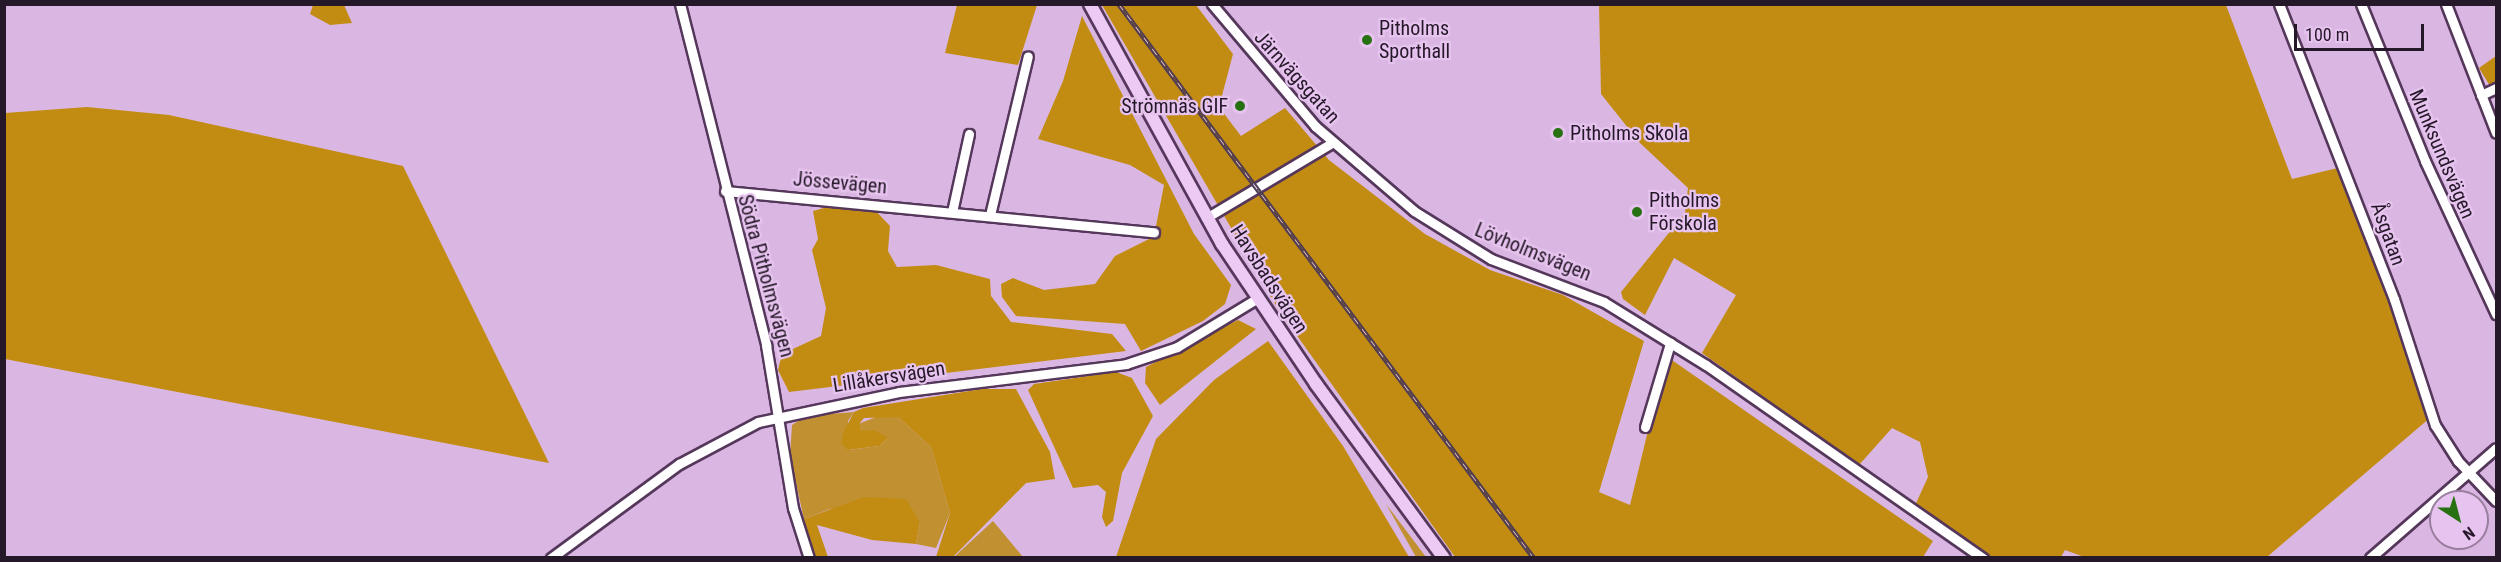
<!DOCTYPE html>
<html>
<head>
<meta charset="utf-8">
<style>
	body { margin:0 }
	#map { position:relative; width:2501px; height:562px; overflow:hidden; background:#dab7e2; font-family:"Roboto Condensed",sans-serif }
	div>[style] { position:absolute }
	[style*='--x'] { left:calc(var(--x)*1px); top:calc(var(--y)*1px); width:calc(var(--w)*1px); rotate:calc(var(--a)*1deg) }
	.green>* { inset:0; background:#c09031 }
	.forest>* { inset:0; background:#c28c13 }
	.roads { filter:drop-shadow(2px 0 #55375b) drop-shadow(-2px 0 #55375b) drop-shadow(0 2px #55375b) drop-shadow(0 -2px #55375b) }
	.minor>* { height:9px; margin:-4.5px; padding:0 4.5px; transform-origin:4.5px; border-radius:4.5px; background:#fff }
	.major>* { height:12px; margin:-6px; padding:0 6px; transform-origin:6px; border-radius:6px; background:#eccaf4 }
	.rail>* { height:4.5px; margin-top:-2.25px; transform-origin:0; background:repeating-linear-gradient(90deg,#e7c4ef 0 7px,#4f3d53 0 14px); box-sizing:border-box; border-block:2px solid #4f3d53 }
	.dots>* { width:16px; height:16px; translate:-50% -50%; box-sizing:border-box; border:3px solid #e7c4ef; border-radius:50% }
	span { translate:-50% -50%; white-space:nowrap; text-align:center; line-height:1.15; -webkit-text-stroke:4.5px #e7c4ef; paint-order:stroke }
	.poi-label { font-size:20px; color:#251828 }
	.left { translate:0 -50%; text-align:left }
	.right { translate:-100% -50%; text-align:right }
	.street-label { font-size:20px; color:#251828 }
	.frame { position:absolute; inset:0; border:6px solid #251828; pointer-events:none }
	.north { position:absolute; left:2429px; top:490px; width:60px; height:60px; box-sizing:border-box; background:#e7c4ef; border:2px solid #997f9f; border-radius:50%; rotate:144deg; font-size:16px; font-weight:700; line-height:24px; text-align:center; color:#251828 }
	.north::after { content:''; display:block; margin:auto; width:21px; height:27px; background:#277113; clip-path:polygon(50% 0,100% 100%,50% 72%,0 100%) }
	.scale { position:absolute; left:2294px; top:24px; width:130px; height:27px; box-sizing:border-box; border:3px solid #251828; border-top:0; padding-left:8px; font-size:18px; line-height:21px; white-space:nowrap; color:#251828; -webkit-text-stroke:4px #e7c4ef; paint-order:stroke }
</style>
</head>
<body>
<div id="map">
	<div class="green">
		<i style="clip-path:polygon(854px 412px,848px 421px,849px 450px,880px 446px,887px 439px,861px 431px,858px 424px,879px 416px,898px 417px,931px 447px,950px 513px,936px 548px,916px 544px,920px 523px,830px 509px,804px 519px,790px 456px,792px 425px,806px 416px)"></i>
		<i style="clip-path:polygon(1386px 504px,1426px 557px,1416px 557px)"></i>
		<i style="clip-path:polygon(993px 521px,1023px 557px,953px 558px)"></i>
	</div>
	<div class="forest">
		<i style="clip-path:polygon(313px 5px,344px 5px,352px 23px,330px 25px,310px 14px)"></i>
		<i style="clip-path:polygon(957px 5px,1037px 5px,1018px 65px,945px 53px)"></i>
		<i style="clip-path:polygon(1102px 5px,1196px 5px,1233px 54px,1219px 107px,1241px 136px,1285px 108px,1329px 160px,1425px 234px,1490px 270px,1563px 295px,1644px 341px,1599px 492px,1630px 505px,1666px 356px,1933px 541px,1923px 557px,1455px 557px,1278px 309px)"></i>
		<i style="clip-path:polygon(1599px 5px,2226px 5px,2292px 179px,2346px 166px,2438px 411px,2267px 557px,2087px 558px,2065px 550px,2061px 557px,1979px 557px,1912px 512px,1928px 477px,1920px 442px,1892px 428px,1859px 465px,1702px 353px,1736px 295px,1674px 258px,1645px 315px,1623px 299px,1621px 292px,1685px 213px,1688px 188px,1640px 143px,1601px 94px)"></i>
		<i style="clip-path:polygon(1082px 16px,1194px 234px,1231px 285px,1225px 304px,1203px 321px,1141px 351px,1125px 324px,1016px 316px,1002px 297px,1001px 284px,1013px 278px,1044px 290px,1095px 284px,1115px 256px,1149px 239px,1156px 226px,1164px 185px,1130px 165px,1038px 139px,1063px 81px)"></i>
		<i style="clip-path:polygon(2496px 56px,2496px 82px,2490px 86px,2479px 68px)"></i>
		<i style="clip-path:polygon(87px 107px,169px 115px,403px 166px,549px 463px,5px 359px,5px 113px)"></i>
		<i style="clip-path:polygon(824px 208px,873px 208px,890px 226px,888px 251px,897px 267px,936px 265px,990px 279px,991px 296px,1011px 322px,1112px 334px,1126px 351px,789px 392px,778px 370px,782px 354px,821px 336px,826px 308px,812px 250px,818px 239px,813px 211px)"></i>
		<i style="clip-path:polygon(1238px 320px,1256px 329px,1160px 405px,1145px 383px,1146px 367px)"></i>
		<i style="clip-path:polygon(1268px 341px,1343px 446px,1409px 557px,1116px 557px,1156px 439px,1214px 380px)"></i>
		<i style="clip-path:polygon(1116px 372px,1132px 378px,1153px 416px,1122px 473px,1113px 521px,1106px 527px,1102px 517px,1106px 492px,1098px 485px,1073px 488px,1028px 390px,1034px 384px)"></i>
		<i style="clip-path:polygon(982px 389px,1016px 389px,1050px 452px,1055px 479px,1026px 483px,953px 557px,936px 557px,950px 513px,931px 447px,898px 417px,864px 418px,859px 424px,861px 431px,874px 430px,888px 438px,880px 446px,848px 450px,841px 443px,844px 431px,854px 412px,863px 408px)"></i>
		<i style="clip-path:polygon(864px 497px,906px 499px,920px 523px,916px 544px,872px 540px,817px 525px,828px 557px,813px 558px,804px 519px)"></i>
	</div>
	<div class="roads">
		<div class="minor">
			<i style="--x:680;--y:4;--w:352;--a:75.8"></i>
			<i style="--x:766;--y:345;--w:165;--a:80.6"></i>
			<i style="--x:793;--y:508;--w:52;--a:72.3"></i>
			<i style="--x:1212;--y:4;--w:160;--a:49.8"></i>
			<i style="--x:1315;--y:126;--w:130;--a:40.6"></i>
			<i style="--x:1414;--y:211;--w:91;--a:31.9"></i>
			<i style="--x:1491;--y:259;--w:121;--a:20.8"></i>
			<i style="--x:1604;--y:302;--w:120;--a:31.7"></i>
			<i style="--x:1706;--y:365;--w:338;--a:34.9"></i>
			<i style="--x:2279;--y:4;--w:317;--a:68.7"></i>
			<i style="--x:2394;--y:299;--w:133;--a:72"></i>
			<i style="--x:2435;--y:425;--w:43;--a:57.4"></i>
			<i style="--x:2458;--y:461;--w:55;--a:46.5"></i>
			<i style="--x:2361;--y:4;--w:170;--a:67.8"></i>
			<i style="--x:2425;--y:161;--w:169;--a:65.1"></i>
			<i style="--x:2446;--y:4;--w:138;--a:68.8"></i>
			<i style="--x:2481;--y:95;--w:17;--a:-25"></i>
			<i style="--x:725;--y:191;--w:431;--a:5.5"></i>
			<i style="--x:952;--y:212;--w:80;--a:-77.7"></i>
			<i style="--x:990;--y:215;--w:163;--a:-76.6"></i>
			<i style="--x:1206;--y:218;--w:147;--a:-30.8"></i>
			<i style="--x:1645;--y:427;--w:88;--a:-73.4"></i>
			<i style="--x:551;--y:558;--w:159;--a:-36.3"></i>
			<i style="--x:679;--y:464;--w:89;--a:-28"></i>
			<i style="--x:758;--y:422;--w:144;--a:-12"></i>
			<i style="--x:899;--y:392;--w:229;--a:-7"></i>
			<i style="--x:1126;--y:364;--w:54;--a:-18.4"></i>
			<i style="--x:1177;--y:347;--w:95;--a:-31.2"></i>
			<i style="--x:2370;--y:558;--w:167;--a:-41.1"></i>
		</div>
		<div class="major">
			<i style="--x:1090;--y:4;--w:274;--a:61.2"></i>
			<i style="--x:1222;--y:244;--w:169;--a:56.1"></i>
			<i style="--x:1316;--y:384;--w:216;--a:53.7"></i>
		</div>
	</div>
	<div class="rail">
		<i style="--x:1119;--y:4;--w:692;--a:53.16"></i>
	</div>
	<div class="dots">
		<i style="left:1367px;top:40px;background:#277113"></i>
		<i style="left:1240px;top:106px;background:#277113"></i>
		<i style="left:1558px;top:133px;background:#277113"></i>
		<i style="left:1637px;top:212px;background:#277113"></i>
	</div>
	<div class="poi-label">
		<span class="left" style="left:1379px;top:40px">Pitholms<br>Sporthall</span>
		<span class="right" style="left:1228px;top:106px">Strömnäs GIF</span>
		<span class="left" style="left:1570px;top:133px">Pitholms Skola</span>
		<span class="left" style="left:1649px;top:212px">Pitholms<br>Förskola</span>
	</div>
	<div class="street-label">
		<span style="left:1297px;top:77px;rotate:48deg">Järnvägsgatan</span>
		<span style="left:2442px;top:154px;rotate:67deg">Munksundsvägen</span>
		<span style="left:840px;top:183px;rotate:5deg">Jössevägen</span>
		<span style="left:2388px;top:234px;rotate:70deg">Åsgatan</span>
		<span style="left:1533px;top:252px;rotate:22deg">Lövholmsvägen</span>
		<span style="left:766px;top:276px;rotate:75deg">Södra Pitholmsvägen</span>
		<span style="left:1269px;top:279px;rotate:57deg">Havsbadsvägen</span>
		<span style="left:889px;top:377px;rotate:-9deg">Lillåkersvägen</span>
	</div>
	<div class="frame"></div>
	<div class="north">N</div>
	<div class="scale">100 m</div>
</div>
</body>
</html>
